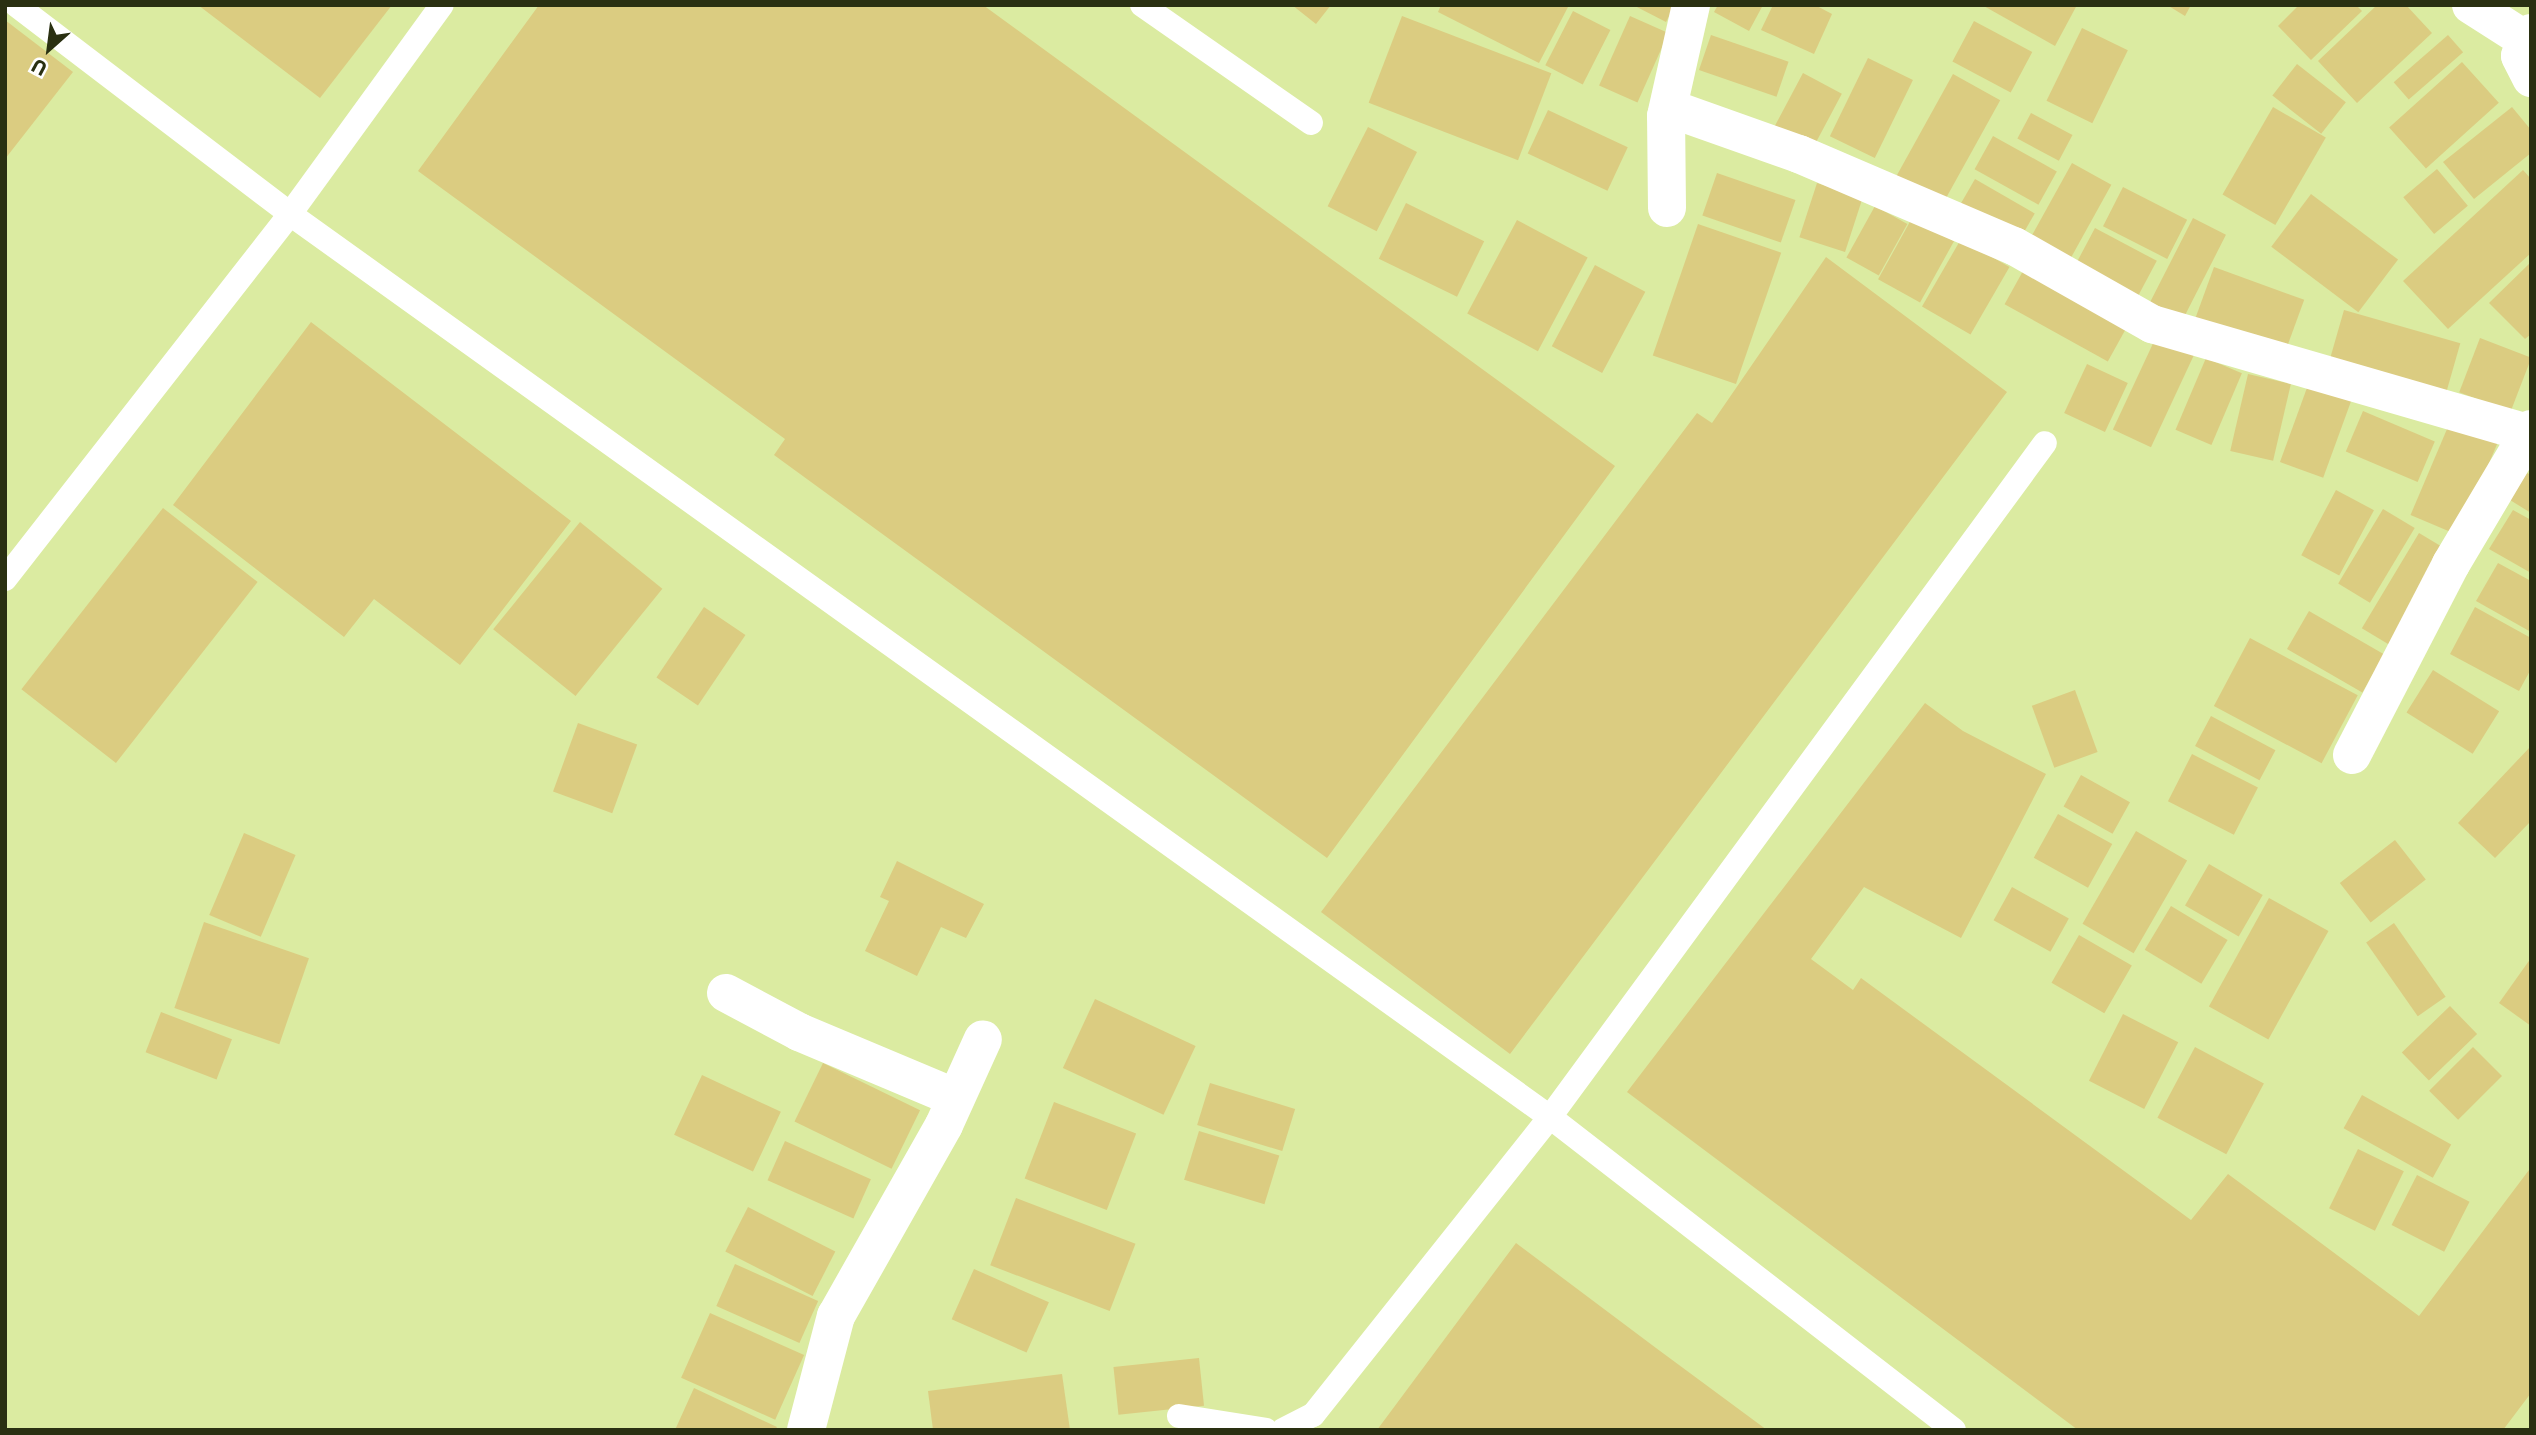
<!DOCTYPE html>
<html>
<head>
<meta charset="utf-8">
<style>
	body { margin:0 }
	#map { position:relative; width:2536px; height:1435px; overflow:hidden; background:#dbeba1; font-family:Commissioner,sans-serif }
	div>[style] { position:absolute }
	[style*='--x'] { left:calc(var(--x)*1px); top:calc(var(--y)*1px); width:calc(var(--w)*1px); rotate:calc(var(--a)*1deg) }
	.building>* { inset:0; background:#dbcc81; transform-origin:0 0 }
	.lane>* { height:24px; margin:-12px; padding:0 12px; transform-origin:12px; border-radius:12px; background:#fff }
	.street>* { height:38px; margin:-19px; padding:0 19px; transform-origin:19px; border-radius:19px; background:#fff }
	span { translate:-50% -50%; white-space:nowrap; text-align:center; line-height:1.15; -webkit-text-stroke:5px #fff; paint-order:stroke }
	.frame { position:absolute; inset:0; border:7px solid #2a3012; pointer-events:none }
	.north { position:absolute; left:14px; top:14px; width:70px; height:70px; -webkit-text-stroke:5px #fff; paint-order:stroke; rotate:208deg; font-size:19px; font-weight:700; line-height:28px; text-align:center; color:#2a3012 }
	.north::after { content:''; display:block; margin:auto; width:24px; height:32px; background:#2a3012; clip-path:polygon(50% 0,100% 100%,50% 72%,0 100%) }
</style>
</head>
<body>
<div id="map">
	<div class="building">
		<i style="clip-path:polygon(198px 5px,392px 5px,320px 98px)"></i>
		<i style="clip-path:polygon(539px 5px,983px 5px,1615px 466px,1327px 858px,774px 455px,785px 439px,418px 171px)"></i>
		<i style="clip-path:polygon(1292px 5px,1331px 5px,1316px 24px)"></i>
		<i style="clip-path:polygon(1441px 5px,1564px 5px,1568px 7px,1539px 63px,1438px 12px)"></i>
		<i style="clip-path:polygon(1633px 5px,1675px 5px,1666px 22px)"></i>
		<i style="clip-path:polygon(1718px 5px,1763px 5px,1749px 31px,1714px 12px)"></i>
		<i style="clip-path:polygon(1773px 5px,1815px 5px,1832px 14px,1814px 54px,1761px 30px)"></i>
		<i style="clip-path:polygon(1982px 5px,2077px 5px,2055px 46px)"></i>
		<i style="clip-path:polygon(2167px 5px,2191px 5px,2185px 16px)"></i>
		<i style="clip-path:polygon(2299px 5px,2356px 5px,2362px 11px,2311px 60px,2278px 26px)"></i>
		<i style="clip-path:polygon(2377px 5px,2406px 5px,2432px 33px,2357px 103px,2318px 61px)"></i>
		<i style="left:1573px;top:11px;width:42px;height:61px;rotate:27deg"></i>
		<i style="left:1402px;top:16px;width:160px;height:93px;rotate:21deg"></i>
		<i style="left:1630px;top:16px;width:42px;height:76px;rotate:24deg"></i>
		<i style="clip-path:polygon(5px 20px,73px 72px,5px 159px)"></i>
		<i style="left:1974px;top:21px;width:66px;height:46px;rotate:28deg"></i>
		<i style="left:2082px;top:28px;width:51px;height:81px;rotate:26deg"></i>
		<i style="left:1711px;top:35px;width:82px;height:37px;rotate:19deg"></i>
		<i style="left:2448px;top:35px;width:23px;height:72px;rotate:49deg"></i>
		<i style="left:1868px;top:58px;width:50px;height:87px;rotate:26deg"></i>
		<i style="left:2462px;top:62px;width:55px;height:98px;rotate:48deg"></i>
		<i style="left:2297px;top:64px;width:62px;height:40px;rotate:38deg"></i>
		<i style="left:1803px;top:73px;width:44px;height:68px;rotate:28deg"></i>
		<i style="left:1953px;top:74px;width:54px;height:122px;rotate:29deg"></i>
		<i style="left:2273px;top:107px;width:61px;height:101px;rotate:30deg"></i>
		<i style="clip-path:polygon(2512px 107px,2531px 130px,2531px 153px,2474px 199px,2443px 162px)"></i>
		<i style="left:1548px;top:110px;width:88px;height:48px;rotate:25deg"></i>
		<i style="left:2031px;top:113px;width:47px;height:29px;rotate:28deg"></i>
		<i style="left:1368px;top:127px;width:55px;height:89px;rotate:27deg"></i>
		<i style="left:1993px;top:136px;width:73px;height:38px;rotate:29deg"></i>
		<i style="left:2072px;top:163px;width:45px;height:95px;rotate:29deg"></i>
		<i style="left:2437px;top:169px;width:48px;height:44px;rotate:50deg"></i>
		<i style="clip-path:polygon(2523px 170px,2531px 179px,2531px 253px,2448px 329px,2403px 281px)"></i>
		<i style="left:1717px;top:173px;width:83px;height:45px;rotate:19deg"></i>
		<i style="left:1975px;top:179px;width:69px;height:35px;rotate:30deg"></i>
		<i style="left:1817px;top:183px;width:48px;height:57px;rotate:18deg"></i>
		<i style="left:2123px;top:187px;width:72px;height:44px;rotate:27deg"></i>
		<i style="left:2311px;top:194px;width:109px;height:66px;rotate:37deg"></i>
		<i style="left:1406px;top:203px;width:87px;height:62px;rotate:26deg"></i>
		<i style="left:1875px;top:206px;width:37px;height:59px;rotate:29deg"></i>
		<i style="left:1912px;top:218px;width:48px;height:70px;rotate:29deg"></i>
		<i style="left:2193px;top:218px;width:37px;height:100px;rotate:27deg"></i>
		<i style="left:1517px;top:220px;width:80px;height:106px;rotate:28deg"></i>
		<i style="left:1698px;top:224px;width:88px;height:139px;rotate:19deg"></i>
		<i style="left:2095px;top:228px;width:70px;height:47px;rotate:28deg"></i>
		<i style="left:1961px;top:239px;width:56px;height:78px;rotate:30deg"></i>
		<i style="clip-path:polygon(1826px 257px,2007px 392px,1510px 1054px,1321px 912px,1697px 413px,1712px 423px)"></i>
		<i style="clip-path:polygon(2531px 262px,2531px 334px,2525px 339px,2489px 303px)"></i>
		<i style="left:1595px;top:265px;width:57px;height:92px;rotate:28deg"></i>
		<i style="left:2214px;top:267px;width:96px;height:59px;rotate:20deg"></i>
		<i style="left:2023px;top:271px;width:118px;height:38px;rotate:29deg"></i>
		<i style="left:2344px;top:310px;width:121px;height:62px;rotate:16deg"></i>
		<i style="clip-path:polygon(311px 322px,571px 521px,460px 665px,374px 599px,344px 637px,173px 505px)"></i>
		<i style="left:2156px;top:337px;width:42px;height:102px;rotate:25deg"></i>
		<i style="left:2480px;top:338px;width:55px;height:58px;rotate:21deg"></i>
		<i style="left:2206px;top:358px;width:39px;height:78px;rotate:23deg"></i>
		<i style="left:2087px;top:364px;width:45px;height:54px;rotate:25deg"></i>
		<i style="left:2248px;top:374px;width:44px;height:79px;rotate:13deg"></i>
		<i style="left:2308px;top:385px;width:46px;height:82px;rotate:20deg"></i>
		<i style="left:2363px;top:411px;width:78px;height:44px;rotate:23deg"></i>
		<i style="left:2450px;top:422px;width:52px;height:101px;rotate:23deg"></i>
		<i style="clip-path:polygon(2527px 473px,2531px 475px,2531px 513px,2510px 500px)"></i>
		<i style="left:2336px;top:490px;width:43px;height:74px;rotate:28deg"></i>
		<i style="left:163px;top:508px;width:120px;height:230px;rotate:38deg"></i>
		<i style="left:2383px;top:509px;width:37px;height:87px;rotate:31deg"></i>
		<i style="clip-path:polygon(2513px 510px,2531px 520px,2531px 573px,2489px 549px)"></i>
		<i style="left:580px;top:522px;width:106px;height:138px;rotate:39deg"></i>
		<i style="left:2419px;top:533px;width:35px;height:111px;rotate:31deg"></i>
		<i style="clip-path:polygon(2498px 563px,2531px 581px,2531px 632px,2476px 601px)"></i>
		<i style="left:704px;top:607px;width:50px;height:85px;rotate:34deg"></i>
		<i style="clip-path:polygon(2475px 607px,2531px 638px,2531px 669px,2519px 691px,2450px 654px)"></i>
		<i style="left:2309px;top:611px;width:87px;height:44px;rotate:30deg"></i>
		<i style="left:2250px;top:638px;width:122px;height:77px;rotate:28deg"></i>
		<i style="left:2433px;top:670px;width:78px;height:50px;rotate:32deg"></i>
		<i style="left:2075px;top:690px;width:66px;height:46px;rotate:70deg"></i>
		<i style="clip-path:polygon(1925px 703px,1963px 731px,2046px 774px,1961px 938px,1864px 887px,1811px 959px,1853px 990px,1861px 978px,2191px 1220px,2228px 1174px,2419px 1316px,2529px 1170px,2531px 1393px,2503px 1430px,2078px 1430px,1627px 1092px)"></i>
		<i style="left:2211px;top:716px;width:73px;height:34px;rotate:28deg"></i>
		<i style="left:578px;top:723px;width:63px;height:73px;rotate:20deg"></i>
		<i style="clip-path:polygon(2531px 746px,2531px 821px,2495px 858px,2458px 823px)"></i>
		<i style="left:2192px;top:754px;width:74px;height:53px;rotate:27deg"></i>
		<i style="left:2081px;top:775px;width:56px;height:36px;rotate:29deg"></i>
		<i style="left:2058px;top:814px;width:62px;height:50px;rotate:29deg"></i>
		<i style="left:2136px;top:831px;width:59px;height:107px;rotate:30deg"></i>
		<i style="left:244px;top:833px;width:56px;height:89px;rotate:23deg"></i>
		<i style="left:2395px;top:840px;width:50px;height:70px;rotate:52deg"></i>
		<i style="clip-path:polygon(897px 861px,984px 904px,966px 938px,941px 927px,917px 976px,865px 951px,889px 901px,880px 897px)"></i>
		<i style="left:2209px;top:864px;width:62px;height:48px;rotate:30deg"></i>
		<i style="left:2012px;top:887px;width:65px;height:38px;rotate:29deg"></i>
		<i style="left:2269px;top:898px;width:68px;height:124px;rotate:29deg"></i>
		<i style="left:2171px;top:906px;width:66px;height:51px;rotate:31deg"></i>
		<i style="left:204px;top:922px;width:111px;height:91px;rotate:19deg"></i>
		<i style="left:2394px;top:923px;width:90px;height:34px;rotate:55deg"></i>
		<i style="left:2079px;top:935px;width:61px;height:55px;rotate:30deg"></i>
		<i style="clip-path:polygon(2531px 958px,2531px 1026px,2499px 1003px)"></i>
		<i style="left:1095px;top:999px;width:111px;height:76px;rotate:25deg"></i>
		<i style="left:2450px;top:1006px;width:39px;height:67px;rotate:46deg"></i>
		<i style="left:161px;top:1012px;width:76px;height:43px;rotate:21deg"></i>
		<i style="left:2123px;top:1014px;width:62px;height:75px;rotate:27deg"></i>
		<i style="left:2195px;top:1047px;width:78px;height:80px;rotate:28deg"></i>
		<i style="left:2473px;top:1047px;width:41px;height:62px;rotate:45deg"></i>
		<i style="left:823px;top:1063px;width:108px;height:65px;rotate:26deg"></i>
		<i style="left:702px;top:1075px;width:87px;height:66px;rotate:25deg"></i>
		<i style="left:1210px;top:1083px;width:89px;height:44px;rotate:17deg"></i>
		<i style="left:2362px;top:1095px;width:102px;height:38px;rotate:29deg"></i>
		<i style="left:1054px;top:1102px;width:88px;height:82px;rotate:21deg"></i>
		<i style="left:1199px;top:1131px;width:84px;height:51px;rotate:17deg"></i>
		<i style="left:785px;top:1141px;width:94px;height:43px;rotate:24deg"></i>
		<i style="left:2358px;top:1149px;width:51px;height:66px;rotate:26deg"></i>
		<i style="left:2417px;top:1175px;width:59px;height:56px;rotate:27deg"></i>
		<i style="left:1016px;top:1198px;width:128px;height:72px;rotate:21deg"></i>
		<i style="left:748px;top:1207px;width:98px;height:50px;rotate:27deg"></i>
		<i style="clip-path:polygon(1516px 1243px,1656px 1348px,1767px 1430px,1377px 1430px)"></i>
		<i style="left:735px;top:1264px;width:91px;height:46px;rotate:24deg"></i>
		<i style="left:974px;top:1269px;width:82px;height:55px;rotate:24deg"></i>
		<i style="left:710px;top:1313px;width:103px;height:71px;rotate:24deg"></i>
		<i style="left:1199px;top:1358px;width:48px;height:86px;rotate:84deg"></i>
		<i style="clip-path:polygon(1062px 1374px,1070px 1430px,933px 1430px,928px 1391px)"></i>
		<i style="clip-path:polygon(694px 1388px,777px 1427px,775px 1430px,675px 1430px)"></i>
	</div>
	<div class="lane">
		<i style="--x:16;--y:5;--w:345;--a:37.3"></i>
		<i style="--x:290;--y:214;--w:1550;--a:35.63"></i>
		<i style="--x:1550;--y:1117;--w:511;--a:37.77"></i>
		<i style="--x:1142;--y:5;--w:206;--a:34.9"></i>
		<i style="--x:5;--y:579;--w:463;--a:-52"></i>
		<i style="--x:290;--y:214;--w:258;--a:-54"></i>
		<i style="--x:1179;--y:1416;--w:88;--a:9.1"></i>
		<i style="--x:1283;--y:1430;--w:34;--a:-27"></i>
		<i style="--x:1313;--y:1415;--w:381;--a:-51.5"></i>
		<i style="--x:1550;--y:1117;--w:836;--a:-53.71"></i>
	</div>
	<div class="street">
		<i style="--x:2471;--y:5;--w:65;--a:32.5"></i>
		<i style="--x:2531;--y:33;--w:25;--a:116"></i>
		<i style="--x:2520;--y:56;--w:25;--a:63"></i>
		<i style="--x:1669;--y:108;--w:138;--a:19.5"></i>
		<i style="--x:1799;--y:154;--w:234;--a:23.2"></i>
		<i style="--x:2014;--y:246;--w:159;--a:29.5"></i>
		<i style="--x:2152;--y:324;--w:391;--a:16.2"></i>
		<i style="--x:1667;--y:208;--w:92;--a:-90.6"></i>
		<i style="--x:1666;--y:116;--w:114;--a:-77.3"></i>
		<i style="--x:2352;--y:755;--w:215;--a:-62.6"></i>
		<i style="--x:2451;--y:564;--w:157;--a:-59.3"></i>
		<i style="--x:726;--y:993;--w:83;--a:28.1"></i>
		<i style="--x:799;--y:1032;--w:170;--a:22.8"></i>
		<i style="--x:806;--y:1430;--w:118;--a:-75.3"></i>
		<i style="--x:836;--y:1316;--w:219;--a:-60.5"></i>
		<i style="--x:944;--y:1125;--w:94;--a:-65.6"></i>
	</div>
	<div class="frame"></div>
	<div class="north">U</div>
</div>
</body>
</html>
